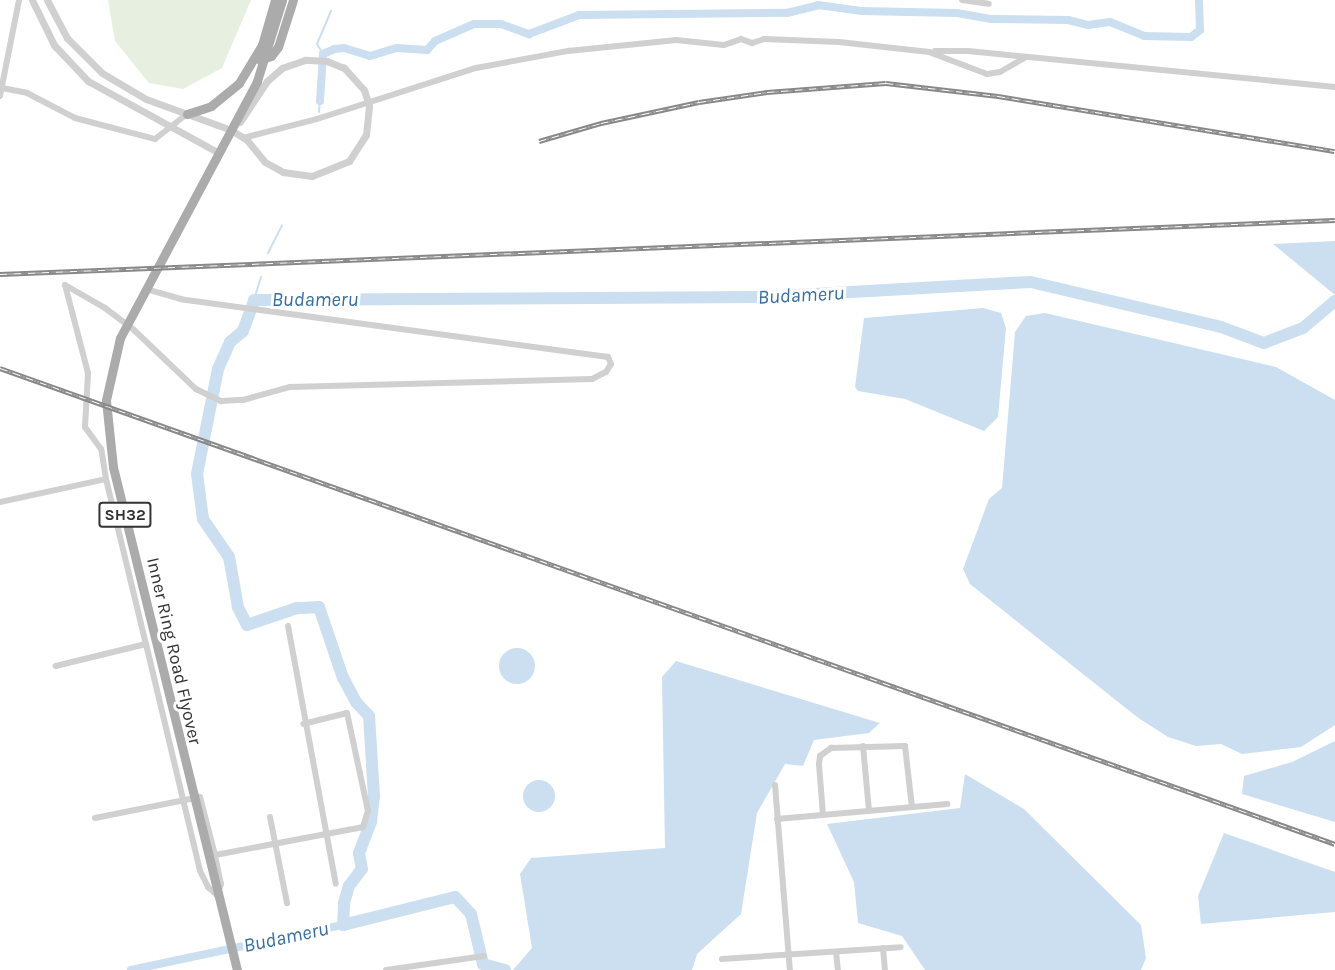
<!DOCTYPE html>
<html>
<head>
<meta charset="utf-8">
<style>
	body { margin:0 }
	#map { position:relative; width:1335px; height:970px; overflow:hidden; background:#fff; font-family:Karla,sans-serif }
	div>[style] { position:absolute }
	[style*='--x'] { left:calc(var(--x)*1px); top:calc(var(--y)*1px); width:calc(var(--w)*1px); rotate:calc(var(--a)*1deg) }
	.green>* { inset:0; background:#e7f0e0 }
	.water>* { inset:0; background:#cbdff1 }
	.round { border-radius:50% }
	.stream>* { height:2px; margin:-1px; padding:0 1px; transform-origin:1px; border-radius:1px; background:#cbdff1 }
	.canal>* { height:8px; margin:-4px; padding:0 4px; transform-origin:4px; border-radius:4px; background:#cbdff1 }
	.river>* { height:12px; margin:-6px; padding:0 6px; transform-origin:6px; border-radius:6px; background:#cbdff1 }
	.minor>* { height:6px; margin:-3px; padding:0 3px; transform-origin:3px; border-radius:3px; background:#d0d0d0 }
	.tertiary>* { height:7px; margin:-3.5px; padding:0 3.5px; transform-origin:3.5px; border-radius:3.5px; background:#d0d0d0 }
	.primary>* { height:9px; margin:-4.5px; padding:0 4.5px; transform-origin:4.5px; border-radius:4.5px; background:#ababab }
	.rail>* { height:4.5px; margin-top:-2.25px; transform-origin:0; background:repeating-linear-gradient(90deg,#fff 0 7px,#888 0 14px); box-sizing:border-box; border-block:2px solid #888 }
	span { translate:-50% -50%; white-space:nowrap; text-align:center; line-height:1.15; -webkit-text-stroke:6px #fff; paint-order:stroke }
	.shield-label span { padding:2px 4px; background:#fff; border:2px solid; border-radius:4px; -webkit-text-stroke-width:0 }
	.shield-label { font-size:16px; color:#333; font-weight:700 }
	.street-label { font-size:18px; color:#333 }
	.water-label { font-size:20px; color:#366e9f; font-style:italic }
</style>
</head>
<body>
<div id="map">
	<div class="green">
		<i style="clip-path:polygon(108px 0,251px 0,222px 68px,183px 89px,149px 83px,115px 41px)"></i>
	</div>
	<div class="water">
		<i style="clip-path:polygon(1335px 241px,1335px 295px,1273px 244px)"></i>
		<i style="clip-path:polygon(983px 308px,1001px 313px,1006px 328px,998px 417px,984px 431px,905px 399px,858px 391px,855px 387px,864px 318px)"></i>
		<i style="clip-path:polygon(1045px 313px,1276px 367px,1335px 400px,1335px 725px,1301px 747px,1242px 754px,1221px 744px,1196px 746px,1168px 737px,1137px 717px,970px 584px,963px 569px,989px 499px,1002px 488px,1015px 332px,1026px 316px)"></i>
		<i class="round" style="left:499px;top:648px;width:36px;height:36px"></i>
		<i style="clip-path:polygon(676px 661px,880px 723px,869px 733px,814px 740px,803px 766px,785px 764px,757px 813px,741px 914px,697px 954px,692px 970px,513px 970px,532px 948px,520px 874px,531px 858px,665px 848px,662px 677px)"></i>
		<i style="clip-path:polygon(1335px 741px,1335px 822px,1242px 794px,1244px 776px,1292px 762px)"></i>
		<i style="clip-path:polygon(965px 774px,1024px 809px,1141px 925px,1146px 958px,1141px 970px,925px 970px,902px 936px,858px 923px,854px 882px,827px 824px,960px 808px)"></i>
		<i class="round" style="left:523px;top:780px;width:32px;height:32px"></i>
		<i style="clip-path:polygon(1224px 833px,1335px 872px,1335px 912px,1201px 924px,1198px 896px)"></i>
	</div>
	<div class="stream">
		<i style="--x:323;--y:54;--w:12;--a:-121"></i>
		<i style="--x:317;--y:44;--w:36;--a:-67"></i>
		<i style="--x:319;--y:112;--w:11;--a:-85"></i>
		<i style="--x:268;--y:253;--w:31;--a:-63"></i>
		<i style="--x:254;--y:300;--w:24;--a:-73"></i>
	</div>
	<div class="canal">
		<i style="--x:320;--y:101;--w:47;--a:-86.3"></i>
		<i style="--x:323;--y:54;--w:12;--a:-24"></i>
		<i style="--x:334;--y:49;--w:10;--a:-6"></i>
		<i style="--x:344;--y:48;--w:27;--a:17"></i>
		<i style="--x:370;--y:56;--w:28;--a:-17"></i>
		<i style="--x:397;--y:48;--w:30;--a:4"></i>
		<i style="--x:427;--y:50;--w:12;--a:-48"></i>
		<i style="--x:435;--y:41;--w:43;--a:-23.6"></i>
		<i style="--x:474;--y:24;--w:27;--a:0"></i>
		<i style="--x:501;--y:24;--w:30;--a:20"></i>
		<i style="--x:529;--y:34;--w:53;--a:-20.8"></i>
		<i style="--x:579;--y:15;--w:208;--a:-0.6"></i>
		<i style="--x:787;--y:13;--w:32;--a:-14"></i>
		<i style="--x:818;--y:5;--w:43;--a:7.9"></i>
		<i style="--x:861;--y:11;--w:96;--a:1.2"></i>
		<i style="--x:957;--y:13;--w:35;--a:10"></i>
		<i style="--x:991;--y:19;--w:77;--a:0.7"></i>
		<i style="--x:1068;--y:20;--w:21;--a:14"></i>
		<i style="--x:1088;--y:25;--w:22;--a:-8"></i>
		<i style="--x:1110;--y:22;--w:37;--a:22"></i>
		<i style="--x:1144;--y:36;--w:47;--a:1.2"></i>
		<i style="--x:1191;--y:37;--w:11;--a:-38"></i>
		<i style="--x:1200;--y:30;--w:30;--a:-92"></i>
		<i style="--x:131;--y:970;--w:217;--a:-12"></i>
	</div>
	<div class="river">
		<i style="--x:505;--y:970;--w:23;--a:-165"></i>
		<i style="--x:483;--y:964;--w:51;--a:-103.5"></i>
		<i style="--x:471;--y:914;--w:23;--a:-133"></i>
		<i style="--x:455;--y:897;--w:115;--a:166"></i>
		<i style="--x:343;--y:925;--w:22;--a:-87"></i>
		<i style="--x:344;--y:903;--w:18;--a:-74"></i>
		<i style="--x:349;--y:886;--w:21;--a:-53"></i>
		<i style="--x:362;--y:869;--w:16;--a:-101"></i>
		<i style="--x:359;--y:853;--w:34;--a:-69"></i>
		<i style="--x:371;--y:821;--w:24;--a:-83"></i>
		<i style="--x:374;--y:797;--w:81;--a:-93.5"></i>
		<i style="--x:369;--y:716;--w:19;--a:-133"></i>
		<i style="--x:356;--y:702;--w:27;--a:-118"></i>
		<i style="--x:343;--y:678;--w:75;--a:-108.7"></i>
		<i style="--x:319;--y:607;--w:22;--a:177"></i>
		<i style="--x:297;--y:608;--w:53;--a:161.2"></i>
		<i style="--x:247;--y:625;--w:20;--a:-117"></i>
		<i style="--x:238;--y:607;--w:51;--a:-100.2"></i>
		<i style="--x:229;--y:557;--w:46;--a:-124.4"></i>
		<i style="--x:203;--y:519;--w:45;--a:-97.6"></i>
		<i style="--x:197;--y:474;--w:107;--a:-78.7"></i>
		<i style="--x:218;--y:369;--w:30;--a:-66"></i>
		<i style="--x:230;--y:342;--w:17;--a:-40"></i>
		<i style="--x:243;--y:331;--w:33;--a:-70"></i>
		<i style="--x:254;--y:300;--w:507;--a:-0.34"></i>
		<i style="--x:761;--y:297;--w:270;--a:-3.2"></i>
		<i style="--x:1031;--y:282;--w:195;--a:13.3"></i>
		<i style="--x:1221;--y:327;--w:46;--a:20.4"></i>
		<i style="--x:1264;--y:343;--w:42;--a:-21"></i>
		<i style="--x:1303;--y:328;--w:42;--a:-40.2"></i>
	</div>
	<div class="minor">
		<i style="--x:962;--y:0;--w:27;--a:8"></i>
		<i style="--x:935;--y:51;--w:33;--a:0"></i>
		<i style="--x:968;--y:51;--w:369;--a:5.6"></i>
		<i style="--x:2;--y:88;--w:25;--a:11"></i>
		<i style="--x:27;--y:93;--w:54;--a:27.5"></i>
		<i style="--x:75;--y:118;--w:83;--a:14.7"></i>
		<i style="--x:155;--y:139;--w:41;--a:-38"></i>
		<i style="--x:0;--y:96;--w:98;--a:-78.8"></i>
		<i style="--x:243;--y:138;--w:76;--a:-14.4"></i>
		<i style="--x:317;--y:119;--w:167;--a:-17.8"></i>
		<i style="--x:476;--y:68;--w:94;--a:-10.5"></i>
		<i style="--x:568;--y:51;--w:109;--a:-5.8"></i>
		<i style="--x:676;--y:40;--w:48;--a:5.9"></i>
		<i style="--x:724;--y:45;--w:18;--a:-19"></i>
		<i style="--x:741;--y:39;--w:12;--a:20"></i>
		<i style="--x:752;--y:43;--w:13;--a:-18"></i>
		<i style="--x:764;--y:39;--w:75;--a:2.3"></i>
		<i style="--x:839;--y:42;--w:91;--a:6.3"></i>
		<i style="--x:929;--y:52;--w:62;--a:20.8"></i>
		<i style="--x:987;--y:74;--w:13;--a:-9"></i>
		<i style="--x:1000;--y:72;--w:28;--a:-30"></i>
		<i style="--x:106;--y:479;--w:30;--a:-99"></i>
		<i style="--x:101;--y:449;--w:27;--a:-126"></i>
		<i style="--x:85;--y:427;--w:54;--a:-86.8"></i>
		<i style="--x:88;--y:373;--w:91;--a:-104.6"></i>
		<i style="--x:65;--y:285;--w:46;--a:29.9"></i>
		<i style="--x:105;--y:308;--w:36;--a:37"></i>
		<i style="--x:134;--y:330;--w:86;--a:43.6"></i>
		<i style="--x:196;--y:389;--w:28;--a:26"></i>
		<i style="--x:221;--y:401;--w:22;--a:-3"></i>
		<i style="--x:243;--y:400;--w:49;--a:-15.5"></i>
		<i style="--x:290;--y:387;--w:302;--a:-1.5"></i>
		<i style="--x:592;--y:379;--w:16;--a:-27"></i>
		<i style="--x:606;--y:372;--w:9;--a:-58"></i>
		<i style="--x:611;--y:364;--w:8;--a:-113"></i>
		<i style="--x:608;--y:357;--w:431;--a:-172.3"></i>
		<i style="--x:181;--y:299;--w:37;--a:-164"></i>
		<i style="--x:0;--y:502;--w:108;--a:-12.2"></i>
		<i style="--x:106;--y:479;--w:170;--a:76.4"></i>
		<i style="--x:146;--y:644;--w:93;--a:166.3"></i>
		<i style="--x:288;--y:626;--w:262;--a:79.5"></i>
		<i style="--x:146;--y:644;--w:233;--a:76.6"></i>
		<i style="--x:200;--y:871;--w:18;--a:63"></i>
		<i style="--x:208;--y:887;--w:12;--a:42"></i>
		<i style="--x:217;--y:895;--w:12;--a:-70"></i>
		<i style="--x:221;--y:884;--w:30;--a:-102"></i>
		<i style="--x:863;--y:746;--w:65;--a:84.7"></i>
		<i style="--x:775;--y:785;--w:186;--a:85.4"></i>
		<i style="--x:823;--y:815;--w:51;--a:-94.5"></i>
		<i style="--x:819;--y:764;--w:8;--a:-83"></i>
		<i style="--x:820;--y:756;--w:14;--a:-36"></i>
		<i style="--x:831;--y:748;--w:74;--a:-1.5"></i>
		<i style="--x:905;--y:746;--w:61;--a:83.5"></i>
		<i style="--x:270;--y:817;--w:88;--a:78.8"></i>
		<i style="--x:95;--y:818;--w:107;--a:-11.3"></i>
		<i style="--x:200;--y:797;--w:60;--a:75.5"></i>
		<i style="--x:215;--y:855;--w:151;--a:-10.7"></i>
		<i style="--x:363;--y:827;--w:17;--a:-73"></i>
		<i style="--x:368;--y:811;--w:100;--a:-102.1"></i>
		<i style="--x:347;--y:713;--w:45;--a:166"></i>
		<i style="--x:777;--y:819;--w:171;--a:-5"></i>
		<i style="--x:883;--y:948;--w:22;--a:85"></i>
		<i style="--x:836;--y:952;--w:18;--a:84"></i>
		<i style="--x:722;--y:959;--w:179;--a:-3.8"></i>
		<i style="--x:386;--y:970;--w:99;--a:-8.1"></i>
	</div>
	<div class="tertiary">
		<i style="--x:32;--y:0;--w:50;--a:63.9"></i>
		<i style="--x:54;--y:45;--w:50;--a:46.6"></i>
		<i style="--x:88;--y:81;--w:149;--a:28.8"></i>
		<i style="--x:47;--y:0;--w:43;--a:62.2"></i>
		<i style="--x:67;--y:38;--w:49;--a:45"></i>
		<i style="--x:102;--y:73;--w:51;--a:30.6"></i>
		<i style="--x:146;--y:99;--w:90;--a:20"></i>
		<i style="--x:231;--y:130;--w:19;--a:32"></i>
		<i style="--x:247;--y:140;--w:28;--a:51"></i>
		<i style="--x:265;--y:162;--w:21;--a:29"></i>
		<i style="--x:283;--y:172;--w:29;--a:8"></i>
		<i style="--x:312;--y:176;--w:40;--a:-22"></i>
		<i style="--x:349;--y:161;--w:31;--a:-57"></i>
		<i style="--x:366;--y:135;--w:29;--a:-84"></i>
		<i style="--x:369;--y:106;--w:17;--a:-107"></i>
		<i style="--x:364;--y:90;--w:30;--a:-132"></i>
		<i style="--x:344;--y:68;--w:18;--a:-158"></i>
		<i style="--x:327;--y:61;--w:22;--a:-177"></i>
		<i style="--x:305;--y:60;--w:24;--a:161"></i>
		<i style="--x:282;--y:68;--w:20;--a:139"></i>
		<i style="--x:267;--y:81;--w:49;--a:123.4"></i>
	</div>
	<div class="primary">
		<i style="--x:260;--y:60;--w:12;--a:-20"></i>
		<i style="--x:271;--y:56;--w:11;--a:-52"></i>
		<i style="--x:278;--y:47;--w:49;--a:-72.3"></i>
		<i style="--x:187;--y:114;--w:25;--a:-18"></i>
		<i style="--x:211;--y:106;--w:36;--a:-39"></i>
		<i style="--x:239;--y:83;--w:44;--a:-58.8"></i>
		<i style="--x:262;--y:45;--w:47;--a:-73.9"></i>
		<i style="--x:237;--y:970;--w:518;--a:-103.85"></i>
		<i style="--x:113;--y:467;--w:67;--a:-96"></i>
		<i style="--x:106;--y:400;--w:64;--a:-77.3"></i>
		<i style="--x:120;--y:338;--w:291;--a:-61.9"></i>
		<i style="--x:257;--y:81;--w:85;--a:-72.8"></i>
	</div>
	<div class="rail">
		<i style="--x:539;--y:141;--w:65;--a:-16.2"></i>
		<i style="--x:601;--y:123;--w:100;--a:-12.1"></i>
		<i style="--x:699;--y:102;--w:69;--a:-8.4"></i>
		<i style="--x:767;--y:92;--w:119;--a:-4.3"></i>
		<i style="--x:886;--y:83;--w:113;--a:6.6"></i>
		<i style="--x:998;--y:96;--w:341;--a:9.3"></i>
		<i style="--x:0;--y:274;--w:1336;--a:-2.32"></i>
		<i style="--x:0;--y:368;--w:1417;--a:19.62"></i>
	</div>
	<div class="shield-label">
		<span style="left:125px;top:515px">SH32</span>
	</div>
	<div class="street-label">
		<span style="left:174px;top:651px;rotate:77deg">Inner Ring Road Flyover</span>
	</div>
	<div class="water-label">
		<span style="left:801px;top:295px;rotate:-3deg">Budameru</span>
		<span style="left:315px;top:299px">Budameru</span>
		<span style="left:286px;top:937px;rotate:-12deg">Budameru</span>
	</div>
</div>
</body>
</html>
